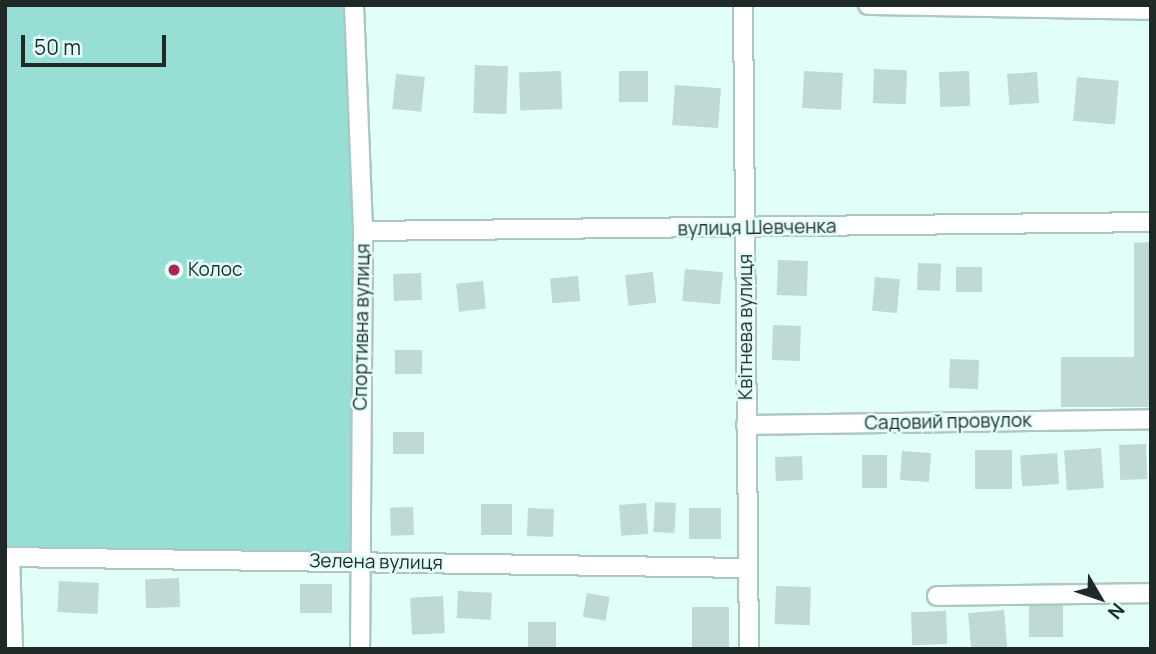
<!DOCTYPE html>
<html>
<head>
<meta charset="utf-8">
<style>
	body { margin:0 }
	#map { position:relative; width:1156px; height:654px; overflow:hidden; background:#e2fef9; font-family:Manrope,sans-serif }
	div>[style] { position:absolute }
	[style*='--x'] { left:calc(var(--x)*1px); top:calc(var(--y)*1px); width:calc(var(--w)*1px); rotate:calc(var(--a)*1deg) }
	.green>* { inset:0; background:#97ded4; transform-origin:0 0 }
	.building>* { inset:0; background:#bfd9d5; transform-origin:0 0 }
	.roads { filter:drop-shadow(2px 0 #acc6c2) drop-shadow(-2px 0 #acc6c2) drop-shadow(0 2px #acc6c2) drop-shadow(0 -2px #acc6c2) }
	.minor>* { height:18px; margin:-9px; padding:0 9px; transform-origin:9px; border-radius:9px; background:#fff }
	.dots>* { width:19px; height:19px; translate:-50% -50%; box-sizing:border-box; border:4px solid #e2fef9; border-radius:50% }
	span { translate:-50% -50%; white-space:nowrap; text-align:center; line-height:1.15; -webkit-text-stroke:5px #e2fef9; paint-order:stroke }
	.street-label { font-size:19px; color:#1f2928 }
	.poi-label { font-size:19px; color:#1f2928 }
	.left { translate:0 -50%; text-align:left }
	.frame { position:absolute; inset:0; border:7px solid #1f2928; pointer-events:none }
	.north { position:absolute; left:1065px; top:563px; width:70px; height:70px; -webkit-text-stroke:5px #e2fef9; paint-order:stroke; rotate:129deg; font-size:19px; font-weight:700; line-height:28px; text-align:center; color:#1f2928 }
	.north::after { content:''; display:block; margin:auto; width:24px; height:32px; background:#1f2928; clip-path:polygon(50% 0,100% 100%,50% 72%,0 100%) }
	.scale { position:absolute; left:21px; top:35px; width:145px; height:32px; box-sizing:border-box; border:4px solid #1f2928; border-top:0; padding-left:9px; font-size:21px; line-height:24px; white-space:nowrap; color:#1f2928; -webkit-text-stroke:5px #e2fef9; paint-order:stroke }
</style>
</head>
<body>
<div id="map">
	<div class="green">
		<i style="left:5px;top:5px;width:349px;height:552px"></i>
	</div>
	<div class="building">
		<i style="left:475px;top:65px;width:33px;height:48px;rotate:2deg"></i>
		<i style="left:874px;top:69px;width:33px;height:34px;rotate:2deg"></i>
		<i style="left:561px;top:71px;width:38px;height:42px;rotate:88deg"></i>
		<i style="left:619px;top:71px;width:29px;height:31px"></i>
		<i style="left:804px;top:71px;width:39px;height:37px;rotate:3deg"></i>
		<i style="left:969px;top:71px;width:35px;height:30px;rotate:88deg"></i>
		<i style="left:1037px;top:72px;width:31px;height:30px;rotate:86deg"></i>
		<i style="left:396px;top:74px;width:29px;height:35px;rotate:6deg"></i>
		<i style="left:1077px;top:77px;width:42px;height:44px;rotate:5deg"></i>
		<i style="left:675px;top:85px;width:46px;height:40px;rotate:4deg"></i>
		<i style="clip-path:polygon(1151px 242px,1151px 407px,1061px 407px,1061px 357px,1134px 357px,1134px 243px)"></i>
		<i style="left:778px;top:260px;width:30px;height:35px;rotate:2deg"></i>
		<i style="left:918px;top:263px;width:23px;height:27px;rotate:2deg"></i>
		<i style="left:956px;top:267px;width:26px;height:25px"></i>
		<i style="left:685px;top:269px;width:38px;height:32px;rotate:5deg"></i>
		<i style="left:653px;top:272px;width:31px;height:28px;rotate:84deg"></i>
		<i style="left:421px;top:273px;width:27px;height:28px;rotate:88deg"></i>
		<i style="left:578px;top:276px;width:25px;height:28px;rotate:85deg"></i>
		<i style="left:875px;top:277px;width:25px;height:34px;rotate:5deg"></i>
		<i style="left:483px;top:281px;width:28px;height:27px;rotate:84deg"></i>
		<i style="left:773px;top:325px;width:28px;height:35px;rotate:2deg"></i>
		<i style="left:395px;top:350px;width:27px;height:24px"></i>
		<i style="left:950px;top:359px;width:29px;height:29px;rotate:2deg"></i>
		<i style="left:393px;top:432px;width:31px;height:22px"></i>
		<i style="left:1146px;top:444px;width:35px;height:27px;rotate:88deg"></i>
		<i style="left:1101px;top:448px;width:40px;height:37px;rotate:86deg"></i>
		<i style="left:975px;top:450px;width:37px;height:39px"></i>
		<i style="left:902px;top:451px;width:29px;height:29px;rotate:4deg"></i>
		<i style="left:1057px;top:453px;width:31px;height:37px;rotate:86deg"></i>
		<i style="left:862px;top:455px;width:25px;height:33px"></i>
		<i style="left:802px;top:456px;width:24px;height:27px;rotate:88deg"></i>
		<i style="left:655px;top:502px;width:21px;height:30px;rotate:3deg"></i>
		<i style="left:646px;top:503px;width:31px;height:27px;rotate:86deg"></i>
		<i style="left:481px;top:504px;width:31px;height:31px"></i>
		<i style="left:413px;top:507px;width:28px;height:23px;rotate:88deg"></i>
		<i style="left:528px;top:508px;width:26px;height:28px;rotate:2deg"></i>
		<i style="left:689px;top:508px;width:32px;height:31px"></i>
		<i style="left:179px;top:578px;width:29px;height:34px;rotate:88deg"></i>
		<i style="left:59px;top:581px;width:40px;height:31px;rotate:3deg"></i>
		<i style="left:300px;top:584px;width:32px;height:29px"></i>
		<i style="left:776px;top:586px;width:35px;height:38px;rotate:2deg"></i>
		<i style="left:458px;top:591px;width:34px;height:27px;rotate:3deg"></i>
		<i style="left:587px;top:593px;width:23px;height:24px;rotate:10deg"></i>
		<i style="left:443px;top:596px;width:37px;height:33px;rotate:87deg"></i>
		<i style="left:1029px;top:599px;width:34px;height:38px"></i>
		<i style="left:692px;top:607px;width:37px;height:40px"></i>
		<i style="left:1004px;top:610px;width:38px;height:36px;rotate:85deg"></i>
		<i style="left:946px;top:611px;width:33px;height:35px;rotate:88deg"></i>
		<i style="left:528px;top:622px;width:28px;height:27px"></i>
	</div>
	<div class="roads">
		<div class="minor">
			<i style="--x:354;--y:5;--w:226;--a:87.7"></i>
			<i style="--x:363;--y:231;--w:418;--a:90.4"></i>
			<i style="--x:743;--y:5;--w:644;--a:89.47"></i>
			<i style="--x:868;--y:5;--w:283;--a:1"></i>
			<i style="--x:363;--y:231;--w:788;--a:-0.65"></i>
			<i style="--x:746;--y:425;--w:405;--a:-0.8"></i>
			<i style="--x:5;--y:557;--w:742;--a:0.85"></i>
			<i style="--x:10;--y:557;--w:92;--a:88.1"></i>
			<i style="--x:937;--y:596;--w:214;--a:-0.8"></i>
		</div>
	</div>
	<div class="dots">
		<i style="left:174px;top:270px;background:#b02156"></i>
	</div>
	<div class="street-label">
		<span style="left:757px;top:228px;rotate:-1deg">вулиця Шевченка</span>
		<span style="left:362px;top:327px;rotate:-89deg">Спортивна вулиця</span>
		<span style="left:746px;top:327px;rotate:-90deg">Квітнева вулиця</span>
		<span style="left:948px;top:422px;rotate:-1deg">Садовий провулок</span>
		<span style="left:376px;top:562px;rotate:1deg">Зелена вулиця</span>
	</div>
	<div class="poi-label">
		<span class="left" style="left:188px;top:270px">Колос</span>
	</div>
	<div class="frame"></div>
	<div class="north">N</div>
	<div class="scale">50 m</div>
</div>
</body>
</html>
